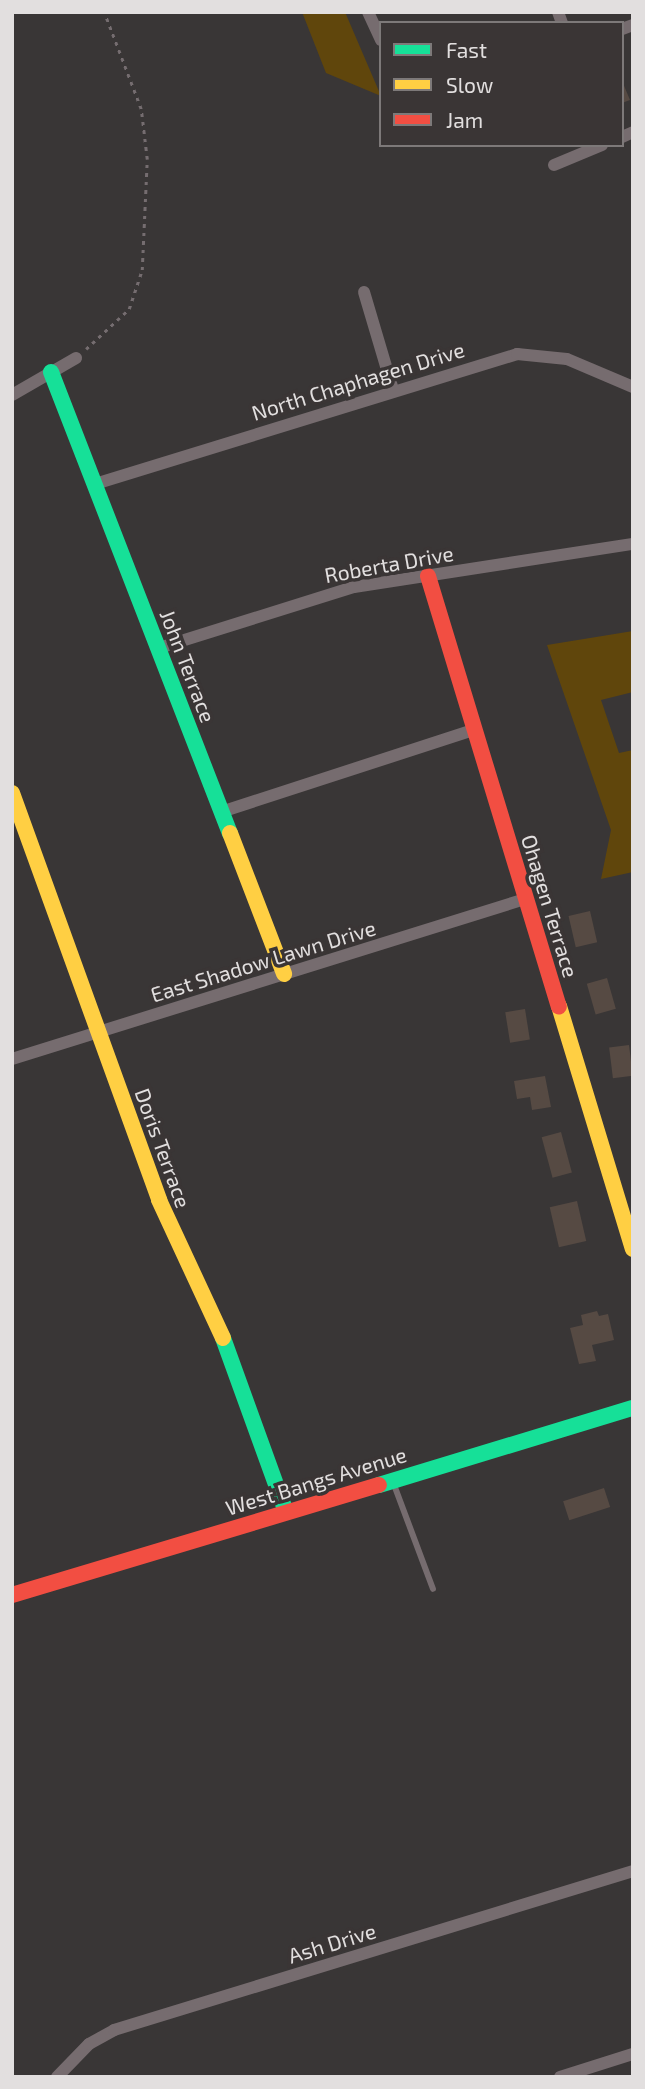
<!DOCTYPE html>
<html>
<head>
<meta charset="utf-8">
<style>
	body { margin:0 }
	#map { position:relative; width:645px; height:2089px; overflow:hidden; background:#393636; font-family:"Exo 2",sans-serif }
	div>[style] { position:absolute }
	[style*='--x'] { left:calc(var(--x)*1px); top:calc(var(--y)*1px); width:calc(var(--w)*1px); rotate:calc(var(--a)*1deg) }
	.green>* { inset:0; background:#60460c }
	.building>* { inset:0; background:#564a43; transform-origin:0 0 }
	.path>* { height:2.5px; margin-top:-1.25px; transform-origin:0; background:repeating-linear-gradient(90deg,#756d70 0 3.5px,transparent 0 8.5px) }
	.lane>* { height:6px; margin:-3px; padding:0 3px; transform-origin:3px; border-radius:3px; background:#766c6f }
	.street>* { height:12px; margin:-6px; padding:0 6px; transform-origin:6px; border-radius:6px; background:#766c6f }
	.fast>* { height:16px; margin:-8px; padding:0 8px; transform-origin:8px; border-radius:8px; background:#16e098 }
	.slow>* { height:16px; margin:-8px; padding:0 8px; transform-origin:8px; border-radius:8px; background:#ffcf43 }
	.jam>* { height:16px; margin:-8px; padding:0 8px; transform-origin:8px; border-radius:8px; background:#f24e42 }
	span { translate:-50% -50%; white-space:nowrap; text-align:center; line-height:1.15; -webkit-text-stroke:7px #3a3535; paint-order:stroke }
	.street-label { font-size:21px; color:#e2dfdf }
	.frame { position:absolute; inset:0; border:14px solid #e2dfdf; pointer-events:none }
	.legend { position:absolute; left:379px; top:21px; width:245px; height:126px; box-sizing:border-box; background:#3a3535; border:2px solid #7d7979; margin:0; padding:9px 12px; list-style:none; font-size:21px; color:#e2dfdf }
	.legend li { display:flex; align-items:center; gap:14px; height:35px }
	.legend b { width:35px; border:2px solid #7d7979 }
</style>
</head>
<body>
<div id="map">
	<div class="green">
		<i style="clip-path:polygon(302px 12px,345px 12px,381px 96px,326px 73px)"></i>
		<i style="clip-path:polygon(633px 631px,633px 692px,601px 700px,619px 753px,633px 750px,633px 872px,601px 879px,611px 830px,547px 645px)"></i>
	</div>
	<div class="building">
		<i style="clip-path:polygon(622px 81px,630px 100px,622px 103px)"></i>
		<i style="left:590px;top:911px;width:32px;height:22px;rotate:77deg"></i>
		<i style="left:607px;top:978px;width:32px;height:21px;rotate:74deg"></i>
		<i style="left:525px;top:1009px;width:31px;height:20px;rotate:81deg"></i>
		<i style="left:629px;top:1045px;width:31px;height:20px;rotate:83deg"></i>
		<i style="clip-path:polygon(545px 1076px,551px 1107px,532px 1110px,530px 1097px,517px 1099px,514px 1081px)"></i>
		<i style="left:561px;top:1132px;width:42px;height:20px;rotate:75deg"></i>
		<i style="left:577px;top:1201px;width:41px;height:28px;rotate:77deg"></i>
		<i style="clip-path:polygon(597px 1311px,599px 1316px,608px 1314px,614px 1340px,592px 1345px,596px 1361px,579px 1364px,570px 1328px,583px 1325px,581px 1315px)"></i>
		<i style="left:604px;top:1488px;width:20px;height:43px;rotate:72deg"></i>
	</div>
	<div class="path">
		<i style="--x:86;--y:349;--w:59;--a:-42.9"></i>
		<i style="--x:129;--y:309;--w:41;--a:-71.6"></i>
		<i style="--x:142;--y:270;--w:111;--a:-87.4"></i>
		<i style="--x:147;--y:159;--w:50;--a:-96.8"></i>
		<i style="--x:141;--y:109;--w:104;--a:-110.9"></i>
	</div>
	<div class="lane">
		<i style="--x:393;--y:1482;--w:114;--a:69.5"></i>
	</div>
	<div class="street">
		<i style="--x:368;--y:12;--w:31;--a:65"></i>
		<i style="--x:558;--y:12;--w:12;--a:70"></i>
		<i style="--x:622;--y:29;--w:12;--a:-20"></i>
		<i style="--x:622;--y:137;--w:12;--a:-24"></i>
		<i style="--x:554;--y:165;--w:52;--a:-22.6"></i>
		<i style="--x:364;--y:292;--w:102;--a:73.5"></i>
		<i style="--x:12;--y:395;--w:74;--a:-30"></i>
		<i style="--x:95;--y:484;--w:442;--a:-17.1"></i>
		<i style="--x:517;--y:354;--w:50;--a:5.7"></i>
		<i style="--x:567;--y:359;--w:72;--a:23"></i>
		<i style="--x:159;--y:648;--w:204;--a:-17.4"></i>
		<i style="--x:354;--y:587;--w:282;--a:-8.8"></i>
		<i style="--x:221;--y:812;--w:266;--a:-18"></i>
		<i style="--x:12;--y:1059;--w:537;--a:-17.32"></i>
		<i style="--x:57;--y:2077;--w:46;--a:-45.9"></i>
		<i style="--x:89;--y:2044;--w:29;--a:-29"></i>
		<i style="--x:114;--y:2030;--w:543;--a:-17.03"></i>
		<i style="--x:560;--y:2077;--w:77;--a:-17.5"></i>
	</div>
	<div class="fast">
		<i style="--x:51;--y:372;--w:495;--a:68.8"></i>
		<i style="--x:223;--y:1338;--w:185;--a:70.1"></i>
		<i style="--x:379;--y:1485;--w:265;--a:-16.9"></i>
	</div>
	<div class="slow">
		<i style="--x:12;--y:793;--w:433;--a:70.1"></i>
		<i style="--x:159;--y:1200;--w:152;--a:65.1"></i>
		<i style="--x:230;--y:833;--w:151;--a:69"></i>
		<i style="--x:559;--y:1006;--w:254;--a:73.1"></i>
	</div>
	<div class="jam">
		<i style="--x:428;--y:576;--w:450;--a:73.1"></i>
		<i style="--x:12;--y:1595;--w:383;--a:-16.7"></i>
	</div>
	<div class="street-label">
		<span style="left:358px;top:381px;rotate:-17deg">North Chaphagen Drive</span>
		<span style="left:389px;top:564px;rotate:-10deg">Roberta Drive</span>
		<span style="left:188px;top:666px;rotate:69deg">John Terrace</span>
		<span style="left:550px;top:906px;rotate:73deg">Ohagen Terrace</span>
		<span style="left:263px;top:961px;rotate:-17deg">East Shadow Lawn Drive</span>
		<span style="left:163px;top:1148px;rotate:70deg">Doris Terrace</span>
		<span style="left:316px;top:1481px;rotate:-17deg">West Bangs Avenue</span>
		<span style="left:332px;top:1943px;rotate:-17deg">Ash Drive</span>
	</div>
	<div class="frame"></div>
	<ul class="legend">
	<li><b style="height:9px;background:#16e098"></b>Fast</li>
	<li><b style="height:9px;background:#ffcf43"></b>Slow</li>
	<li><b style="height:9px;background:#f24e42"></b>Jam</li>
	</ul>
</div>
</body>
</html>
